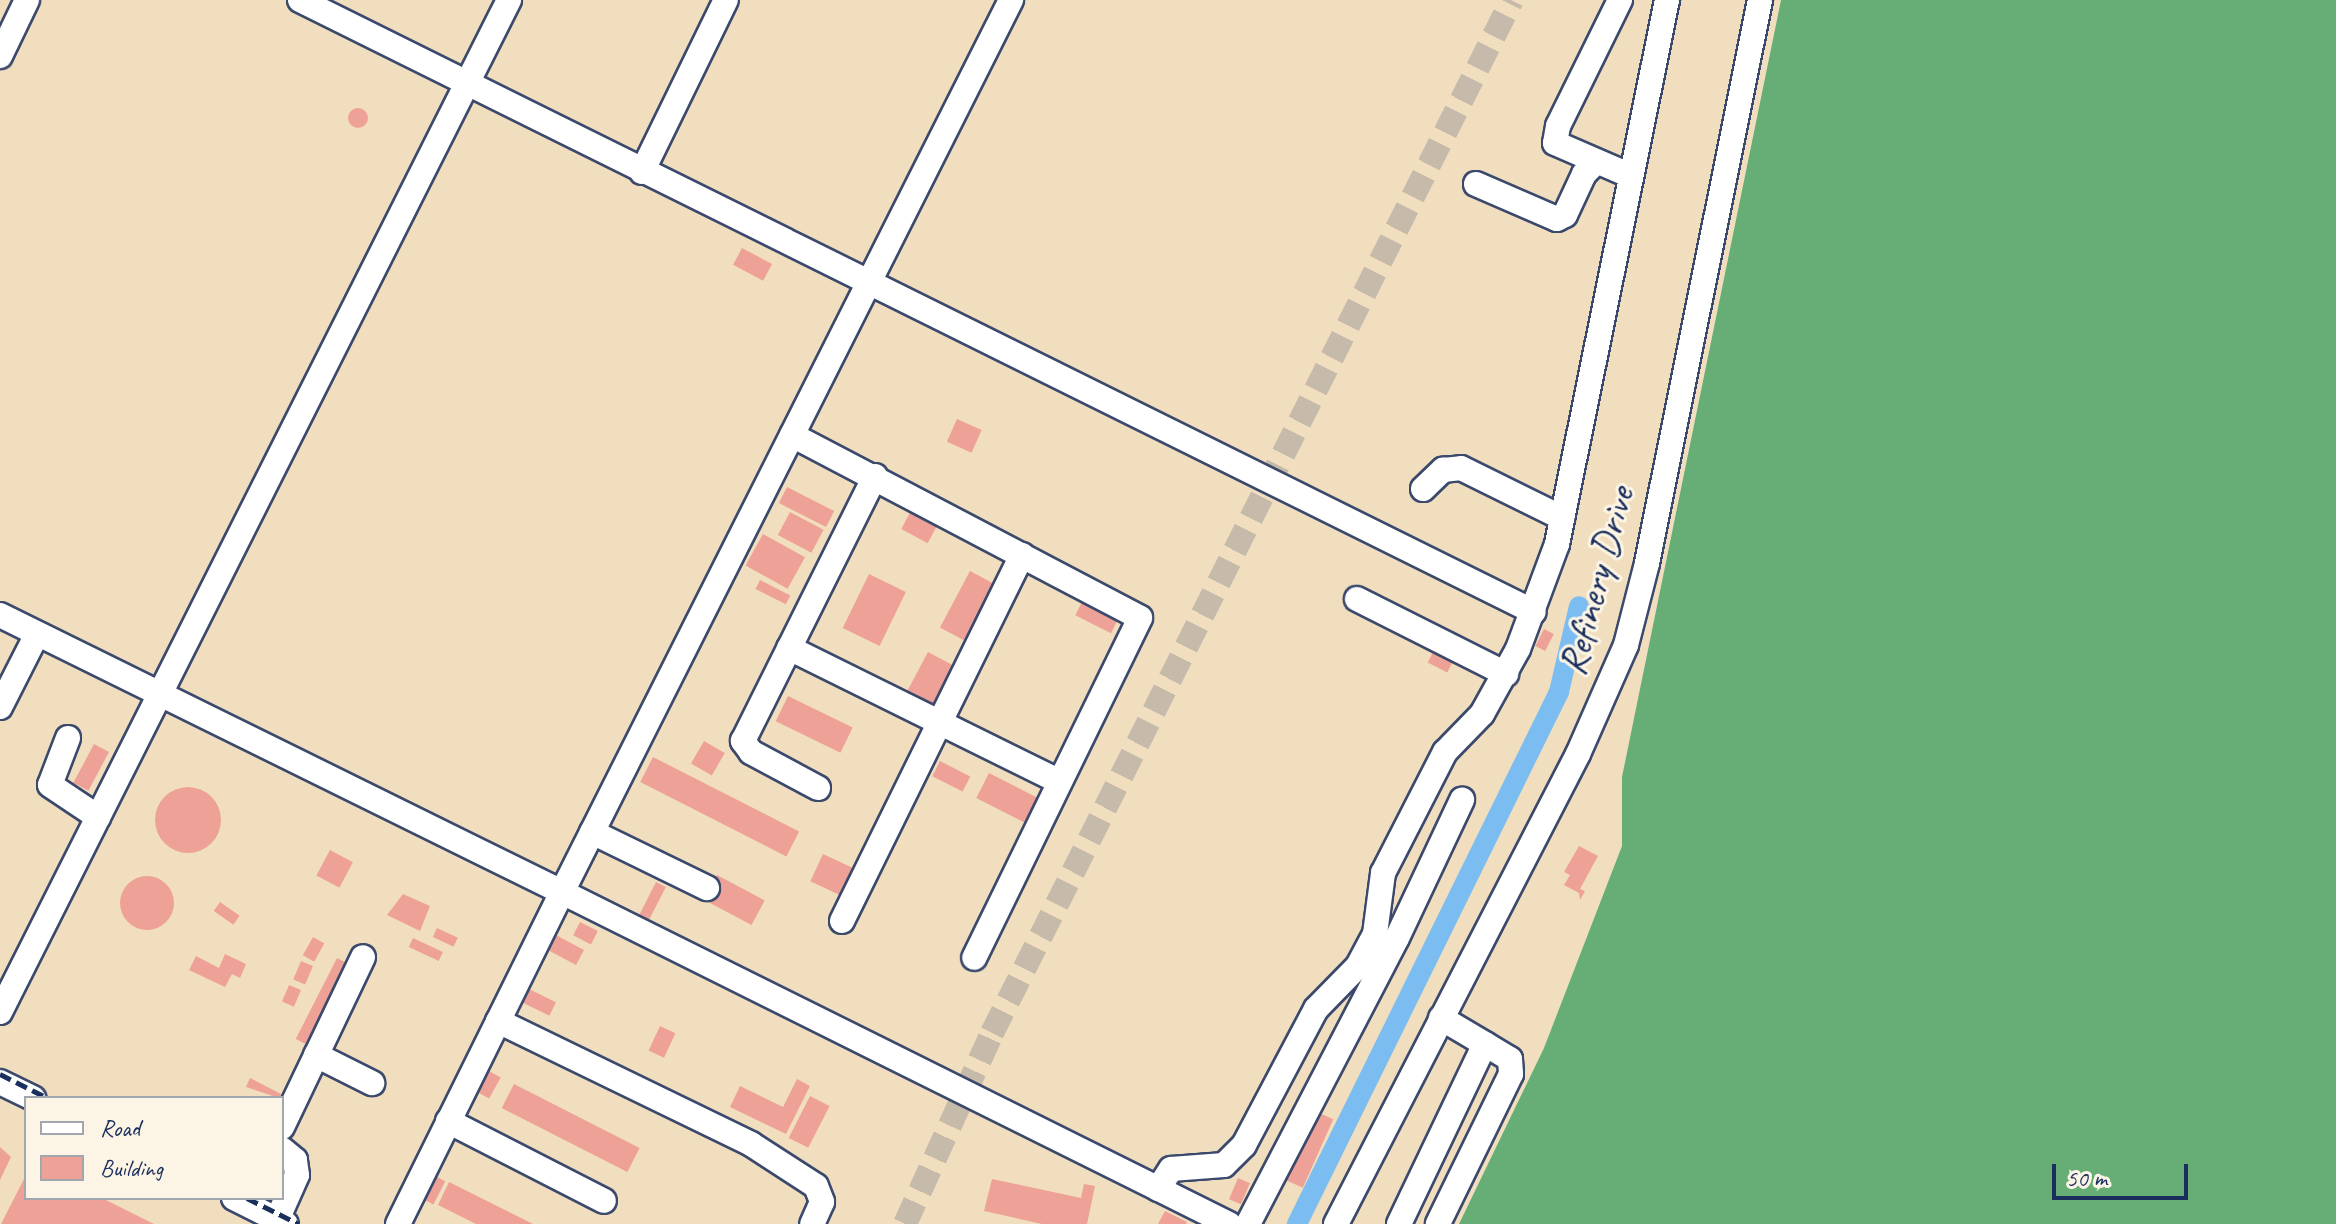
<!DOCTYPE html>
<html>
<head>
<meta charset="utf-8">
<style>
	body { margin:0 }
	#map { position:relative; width:2336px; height:1224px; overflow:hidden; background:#f1debe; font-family:Caveat,sans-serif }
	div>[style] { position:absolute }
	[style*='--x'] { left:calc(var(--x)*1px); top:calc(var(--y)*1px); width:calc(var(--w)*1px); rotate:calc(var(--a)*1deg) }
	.forest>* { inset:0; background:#66ae75 }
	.canal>* { height:20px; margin:-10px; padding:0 10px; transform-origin:10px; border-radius:10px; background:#7bbdf0 }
	.building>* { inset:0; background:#eea297; transform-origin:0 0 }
	.round { border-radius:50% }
	.minor-tunnel>* { height:24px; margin-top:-12px; transform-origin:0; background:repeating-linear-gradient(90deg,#c6bbab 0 24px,transparent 0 36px) }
	.roads { filter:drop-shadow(2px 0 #3b496c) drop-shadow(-2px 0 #3b496c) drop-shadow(0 2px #3b496c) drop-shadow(0 -2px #3b496c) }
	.minor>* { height:24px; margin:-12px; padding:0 12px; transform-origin:12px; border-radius:12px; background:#fff }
	.rail>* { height:5px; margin-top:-2.5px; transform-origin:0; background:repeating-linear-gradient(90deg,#1b2f5e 0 12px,transparent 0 18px) }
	span { translate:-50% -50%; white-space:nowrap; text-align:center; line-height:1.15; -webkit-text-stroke:6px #fcf5e5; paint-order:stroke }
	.street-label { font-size:40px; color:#1b2f5e }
	.legend { position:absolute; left:24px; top:1096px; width:260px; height:104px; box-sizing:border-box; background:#fcf5e5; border:2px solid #a2a6af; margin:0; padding:10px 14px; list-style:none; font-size:24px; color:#1b2f5e }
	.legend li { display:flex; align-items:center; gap:16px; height:40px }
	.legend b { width:40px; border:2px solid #a2a6af }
	.scale { position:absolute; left:2052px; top:1164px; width:136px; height:36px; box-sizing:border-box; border:4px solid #1b2f5e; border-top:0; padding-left:10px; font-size:24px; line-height:28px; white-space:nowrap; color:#1b2f5e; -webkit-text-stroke:6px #fcf5e5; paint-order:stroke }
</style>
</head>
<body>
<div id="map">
	<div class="forest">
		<i style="clip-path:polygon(1781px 0,2336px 0,2336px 1224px,1459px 1224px,1544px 1048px,1622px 846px,1622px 777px)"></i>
	</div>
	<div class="canal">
		<i style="--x:1297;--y:1224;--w:593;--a:-63.78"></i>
		<i style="--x:1559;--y:692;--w:88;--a:-76.9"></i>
	</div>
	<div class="building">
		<i class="round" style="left:348px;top:108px;width:20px;height:20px"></i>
		<i style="left:742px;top:248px;width:34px;height:19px;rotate:28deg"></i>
		<i style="left:957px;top:419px;width:27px;height:25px;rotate:24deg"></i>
		<i style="left:787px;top:487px;width:53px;height:18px;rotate:27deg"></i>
		<i style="left:913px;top:507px;width:30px;height:25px;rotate:28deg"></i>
		<i style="left:790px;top:512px;width:38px;height:26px;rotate:28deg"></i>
		<i style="left:763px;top:534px;width:48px;height:36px;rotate:29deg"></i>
		<i style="left:970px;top:571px;width:27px;height:64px;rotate:28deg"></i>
		<i style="left:869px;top:574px;width:41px;height:60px;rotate:26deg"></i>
		<i style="left:760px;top:580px;width:34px;height:10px;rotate:27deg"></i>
		<i style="left:1083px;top:600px;width:40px;height:17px;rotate:27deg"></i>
		<i style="left:1544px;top:629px;width:11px;height:19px;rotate:27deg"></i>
		<i style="left:1434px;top:650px;width:22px;height:14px;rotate:27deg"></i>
		<i style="left:928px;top:652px;width:30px;height:49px;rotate:28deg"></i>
		<i style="left:788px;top:696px;width:72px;height:28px;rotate:26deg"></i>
		<i style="left:704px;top:741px;width:24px;height:26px;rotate:30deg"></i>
		<i style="left:94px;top:744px;width:17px;height:44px;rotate:28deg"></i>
		<i style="left:653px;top:757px;width:164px;height:28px;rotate:27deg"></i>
		<i style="left:940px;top:761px;width:34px;height:17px;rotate:27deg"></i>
		<i style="left:989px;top:773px;width:56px;height:28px;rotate:27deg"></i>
		<i class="round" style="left:155px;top:787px;width:66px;height:66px"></i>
		<i style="clip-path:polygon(1579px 846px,1598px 856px,1580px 889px,1585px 891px,1580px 900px,1579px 893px,1564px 885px,1570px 875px,1564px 872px)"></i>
		<i style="left:330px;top:850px;width:26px;height:29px;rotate:28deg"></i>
		<i style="left:823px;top:854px;width:33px;height:30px;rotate:25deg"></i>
		<i style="left:717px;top:875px;width:54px;height:28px;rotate:28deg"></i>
		<i class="round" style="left:120px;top:876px;width:54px;height:54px"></i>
		<i style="left:656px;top:882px;width:11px;height:37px;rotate:27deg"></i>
		<i style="clip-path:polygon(403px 894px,430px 906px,420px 931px,387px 915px)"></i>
		<i style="left:220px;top:902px;width:24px;height:11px;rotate:35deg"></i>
		<i style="left:580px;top:922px;width:20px;height:15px;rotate:27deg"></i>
		<i style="left:437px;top:928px;width:23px;height:10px;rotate:25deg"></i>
		<i style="left:554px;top:934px;width:34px;height:17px;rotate:28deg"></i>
		<i style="left:313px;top:937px;width:13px;height:21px;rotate:29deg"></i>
		<i style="left:413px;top:938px;width:33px;height:10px;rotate:25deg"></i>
		<i style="clip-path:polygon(225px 954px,246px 964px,240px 978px,232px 974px,225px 987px,189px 970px,196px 956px,219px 968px)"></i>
		<i style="left:337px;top:958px;width:18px;height:91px;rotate:27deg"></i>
		<i style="left:301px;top:961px;width:13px;height:20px;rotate:23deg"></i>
		<i style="left:289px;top:985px;width:13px;height:18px;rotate:23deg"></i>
		<i style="left:529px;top:989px;width:30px;height:15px;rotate:26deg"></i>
		<i style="left:660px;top:1026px;width:17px;height:27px;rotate:25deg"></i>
		<i style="left:478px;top:1065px;width:26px;height:24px;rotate:29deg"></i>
		<i style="clip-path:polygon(250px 1078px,281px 1094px,279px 1098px,246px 1087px)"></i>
		<i style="clip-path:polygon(797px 1079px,810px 1086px,786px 1134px,730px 1107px,740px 1086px,783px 1107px)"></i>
		<i style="left:514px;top:1084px;width:141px;height:27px;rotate:27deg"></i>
		<i style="left:810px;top:1096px;width:22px;height:47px;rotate:27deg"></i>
		<i style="left:1315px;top:1111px;width:20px;height:75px;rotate:24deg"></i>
		<i style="clip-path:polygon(0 1147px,11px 1157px,0 1180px)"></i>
		<i style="left:431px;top:1174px;width:16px;height:26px;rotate:27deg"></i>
		<i style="clip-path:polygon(26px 1175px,26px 1198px,102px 1198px,154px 1224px,1px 1224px)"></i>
		<i style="left:1238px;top:1178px;width:13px;height:23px;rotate:23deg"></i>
		<i style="clip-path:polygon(992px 1179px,1081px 1198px,1084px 1184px,1095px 1186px,1087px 1224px,1042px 1224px,984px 1211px)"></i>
		<i style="clip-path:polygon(449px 1182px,533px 1224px,476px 1224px,438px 1205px)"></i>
		<i style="clip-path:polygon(1165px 1211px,1187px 1222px,1186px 1224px,1158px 1224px)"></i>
	</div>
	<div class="minor-tunnel">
		<i style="--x:905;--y:1224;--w:210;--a:-65.5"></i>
		<i style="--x:992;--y:1033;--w:1156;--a:-63.28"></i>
	</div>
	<div class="roads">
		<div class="minor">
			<i style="--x:300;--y:0;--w:1377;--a:26.38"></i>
			<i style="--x:1620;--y:0;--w:140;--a:116.2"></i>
			<i style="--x:1558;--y:126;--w:17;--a:100"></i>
			<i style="--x:1555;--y:143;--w:83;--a:23.5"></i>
			<i style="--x:0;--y:56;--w:62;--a:-64.3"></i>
			<i style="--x:642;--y:172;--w:191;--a:-64"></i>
			<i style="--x:1476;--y:184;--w:88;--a:23.4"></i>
			<i style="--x:1557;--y:219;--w:9;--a:-27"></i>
			<i style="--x:1565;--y:215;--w:45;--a:-65.1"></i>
			<i style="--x:1584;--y:174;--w:17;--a:-45"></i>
			<i style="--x:792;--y:435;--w:393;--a:27.7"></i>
			<i style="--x:1140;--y:618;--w:378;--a:116"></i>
			<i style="--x:1423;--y:489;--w:28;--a:-44"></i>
			<i style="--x:1443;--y:470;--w:18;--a:-6"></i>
			<i style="--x:1461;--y:468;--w:113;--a:26.3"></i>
			<i style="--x:1357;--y:599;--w:167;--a:26.7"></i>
			<i style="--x:0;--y:615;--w:627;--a:26.24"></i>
			<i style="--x:562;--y:892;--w:999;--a:-63.28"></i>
			<i style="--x:789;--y:648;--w:302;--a:26.3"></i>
			<i style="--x:0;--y:707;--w:82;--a:-63.1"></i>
			<i style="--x:68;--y:738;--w:50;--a:111"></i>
			<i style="--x:50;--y:785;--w:58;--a:33.7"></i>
			<i style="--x:818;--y:788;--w:76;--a:-151.8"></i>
			<i style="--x:751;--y:752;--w:14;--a:-126"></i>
			<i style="--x:743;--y:741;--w:296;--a:-63.5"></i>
			<i style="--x:592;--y:832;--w:128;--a:26"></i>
			<i style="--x:842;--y:921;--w:408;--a:-63.8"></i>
			<i style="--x:0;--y:1012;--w:1133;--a:-63.3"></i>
			<i style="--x:1441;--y:1018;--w:51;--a:30.6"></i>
			<i style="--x:498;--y:1021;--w:281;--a:25.9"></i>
			<i style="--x:751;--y:1144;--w:77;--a:32.9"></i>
			<i style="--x:816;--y:1186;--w:17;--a:69"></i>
			<i style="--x:822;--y:1202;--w:24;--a:114"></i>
			<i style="--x:316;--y:1055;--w:63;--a:26.6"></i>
			<i style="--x:0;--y:1082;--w:37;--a:26"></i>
			<i style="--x:448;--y:1121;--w:175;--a:27.1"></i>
			<i style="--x:282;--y:1127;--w:188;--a:-64.5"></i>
			<i style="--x:1158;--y:1189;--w:24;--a:-57"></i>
			<i style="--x:1171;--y:1169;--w:53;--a:-4.3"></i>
			<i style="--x:1224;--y:1165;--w:28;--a:-45"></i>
			<i style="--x:1244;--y:1145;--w:154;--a:-62.1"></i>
			<i style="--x:1316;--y:1009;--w:60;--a:-45.7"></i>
			<i style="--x:1358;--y:966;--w:36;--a:-62"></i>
			<i style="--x:1375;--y:934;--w:62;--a:-82.5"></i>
			<i style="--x:1383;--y:873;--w:136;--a:-62.9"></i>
			<i style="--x:1445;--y:752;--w:53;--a:-45.8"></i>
			<i style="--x:1482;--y:714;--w:74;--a:-61"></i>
			<i style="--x:1518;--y:649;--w:112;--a:-69.6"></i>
			<i style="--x:1557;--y:544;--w:555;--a:-78.57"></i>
			<i style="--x:234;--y:1198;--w:58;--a:26.6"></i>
			<i style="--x:277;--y:1220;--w:49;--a:-66"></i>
			<i style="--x:297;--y:1175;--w:15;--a:-98"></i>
			<i style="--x:295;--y:1160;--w:17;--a:-140"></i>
			<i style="--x:398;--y:1224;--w:370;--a:-63.7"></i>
			<i style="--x:562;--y:892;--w:745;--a:26.46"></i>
			<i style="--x:1248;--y:1224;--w:322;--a:-62.5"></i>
			<i style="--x:1397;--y:938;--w:153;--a:-64.8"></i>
			<i style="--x:1336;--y:1224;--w:529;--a:-62.76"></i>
			<i style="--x:1578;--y:754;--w:119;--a:-66.2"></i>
			<i style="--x:1626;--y:645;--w:85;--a:-75.6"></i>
			<i style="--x:1647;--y:563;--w:574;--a:-78.65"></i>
			<i style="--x:1399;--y:1224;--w:199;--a:-64.5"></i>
			<i style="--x:1485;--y:1044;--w:29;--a:31"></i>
			<i style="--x:1510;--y:1059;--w:15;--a:86"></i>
			<i style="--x:1511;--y:1074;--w:167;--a:116"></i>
		</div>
	</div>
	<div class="rail">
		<i style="--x:0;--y:1074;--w:54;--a:26.6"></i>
		<i style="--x:247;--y:1198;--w:58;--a:26.6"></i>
	</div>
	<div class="street-label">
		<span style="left:1596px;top:581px;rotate:-75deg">Refinery Drive</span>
	</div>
	<ul class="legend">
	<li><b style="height:10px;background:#fff"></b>Road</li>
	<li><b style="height:22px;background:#eea297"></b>Building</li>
	</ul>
	<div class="scale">50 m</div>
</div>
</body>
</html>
